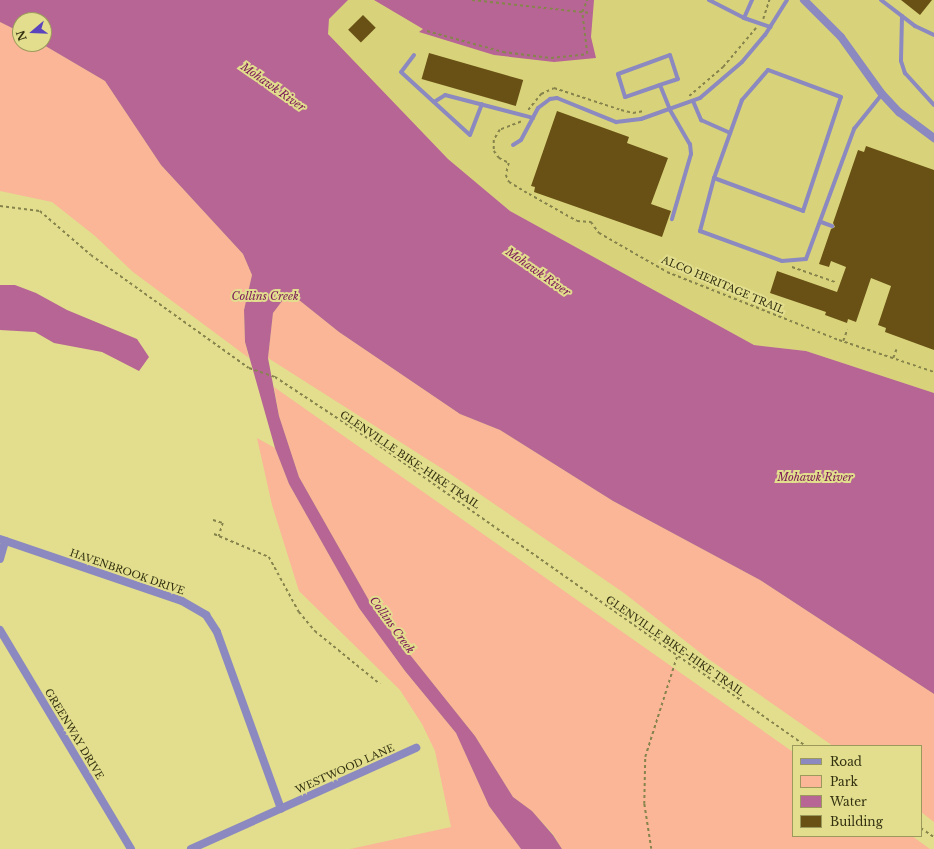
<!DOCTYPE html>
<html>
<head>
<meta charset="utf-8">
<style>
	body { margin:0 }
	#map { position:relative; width:934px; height:849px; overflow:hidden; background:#e2de8e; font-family:"Libre Baskerville",serif }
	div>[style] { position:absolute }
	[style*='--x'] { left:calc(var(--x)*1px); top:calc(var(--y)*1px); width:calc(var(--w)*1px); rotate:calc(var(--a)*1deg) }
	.built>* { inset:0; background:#d8d37a }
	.green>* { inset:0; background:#fab697 }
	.water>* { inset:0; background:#b66594 }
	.building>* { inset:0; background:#695116; transform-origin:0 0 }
	.path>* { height:1.5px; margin-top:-0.75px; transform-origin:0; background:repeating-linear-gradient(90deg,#86834c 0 3px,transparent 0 6px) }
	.lane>* { height:4px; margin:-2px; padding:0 2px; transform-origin:2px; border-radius:2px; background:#8b89bf }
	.street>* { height:8px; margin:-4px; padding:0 4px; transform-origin:4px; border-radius:4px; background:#8b89bf }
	span { translate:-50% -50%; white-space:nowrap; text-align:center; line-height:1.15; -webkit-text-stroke:4px #e2de8e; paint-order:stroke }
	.street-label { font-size:10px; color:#333110 }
	.water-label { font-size:11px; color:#7a1758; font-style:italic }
	.legend { position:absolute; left:792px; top:745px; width:130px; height:92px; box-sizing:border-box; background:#e2de8e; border:1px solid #9c995c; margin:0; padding:5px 7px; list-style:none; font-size:12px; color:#333110 }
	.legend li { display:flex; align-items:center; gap:8px; height:20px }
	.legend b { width:20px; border:1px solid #9c995c }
	.north { position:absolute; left:12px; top:12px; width:40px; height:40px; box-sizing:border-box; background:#e2de8e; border:1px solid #9c995c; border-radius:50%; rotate:251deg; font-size:11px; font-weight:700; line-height:16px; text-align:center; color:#333110 }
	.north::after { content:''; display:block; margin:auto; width:14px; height:18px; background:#5a45bd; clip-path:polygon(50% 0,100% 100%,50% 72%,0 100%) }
</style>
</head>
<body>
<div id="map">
	<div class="built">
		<i style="clip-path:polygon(297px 0,934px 0,934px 393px,806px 351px,754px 345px,510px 211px,448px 159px,357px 66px)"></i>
	</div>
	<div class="green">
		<i style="clip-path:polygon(0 22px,20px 32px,20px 44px,42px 44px,105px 81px,161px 165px,243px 254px,252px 275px,244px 310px,245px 342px,249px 358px,133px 272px,95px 236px,52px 202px,0 191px)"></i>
		<i style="clip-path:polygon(289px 292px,339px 332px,460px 414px,500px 430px,613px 501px,760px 580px,934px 694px,934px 822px,921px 812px,921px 746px,833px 746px,707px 658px,624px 593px,449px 473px,268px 358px,273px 313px)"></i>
		<i style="clip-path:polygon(274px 387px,793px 752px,793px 836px,912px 836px,930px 849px,562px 849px,553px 834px,532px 811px,513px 797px,475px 736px,375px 611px,299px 477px,279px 416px)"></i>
		<i style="clip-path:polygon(257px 438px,275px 448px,289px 484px,359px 608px,405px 671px,456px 733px,489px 806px,521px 849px,350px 849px,451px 827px,435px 751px,422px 724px,400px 690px,299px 591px,272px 505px)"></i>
	</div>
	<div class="water">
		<i style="clip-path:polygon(0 0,348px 0,329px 19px,328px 34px,448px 159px,510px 211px,754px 345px,806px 351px,934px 393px,934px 694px,760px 580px,613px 501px,500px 430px,460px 414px,339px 332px,289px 292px,273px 313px,268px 358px,279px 416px,299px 477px,375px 611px,475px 736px,513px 797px,532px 811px,553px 835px,562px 849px,521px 849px,489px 806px,456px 733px,405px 671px,359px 608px,289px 484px,275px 448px,245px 342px,244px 310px,252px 275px,243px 254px,161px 165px,105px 81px,42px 44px,44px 20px,20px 20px,20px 32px,0 22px)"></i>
		<i style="clip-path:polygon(374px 0,594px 0,591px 37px,596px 58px,554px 62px,494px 55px,419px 32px,423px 29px)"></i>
		<i style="clip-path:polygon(0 285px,15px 285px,36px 293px,67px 310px,137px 339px,149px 357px,139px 371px,102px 352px,54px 343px,35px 332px,0 330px)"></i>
	</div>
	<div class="building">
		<i style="clip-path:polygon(901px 0,932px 0,920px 15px)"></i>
		<i style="left:363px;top:15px;width:18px;height:21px;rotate:45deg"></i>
		<i style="left:429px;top:53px;width:98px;height:27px;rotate:16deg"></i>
		<i style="clip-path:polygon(557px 111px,629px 137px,627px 143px,668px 158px,651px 204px,671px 211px,662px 237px,534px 192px,535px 187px,531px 186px)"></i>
		<i style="clip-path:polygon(866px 146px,934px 170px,934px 350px,885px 332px,886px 328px,878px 325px,891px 286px,871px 278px,856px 322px,848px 319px,847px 323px,825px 315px,826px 312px,770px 293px,777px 271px,837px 292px,846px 267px,831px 261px,829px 267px,819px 264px,831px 229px,835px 227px,833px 223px,858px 150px,864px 152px)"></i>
	</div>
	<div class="path">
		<i style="--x:472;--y:0;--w:120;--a:6.2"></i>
		<i style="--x:763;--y:19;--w:20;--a:-72"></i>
		<i style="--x:427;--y:31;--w:79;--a:15.4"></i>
		<i style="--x:503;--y:52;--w:48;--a:7.1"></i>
		<i style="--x:551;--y:58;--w:36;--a:-6"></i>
		<i style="--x:587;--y:54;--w:42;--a:-96.8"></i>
		<i style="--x:582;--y:12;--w:13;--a:-67"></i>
		<i style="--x:689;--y:96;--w:45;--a:-40.5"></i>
		<i style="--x:723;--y:67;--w:51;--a:-49.8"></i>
		<i style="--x:528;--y:110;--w:21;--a:-51"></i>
		<i style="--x:541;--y:94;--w:14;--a:-25"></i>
		<i style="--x:554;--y:88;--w:71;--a:18.2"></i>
		<i style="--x:621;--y:110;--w:12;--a:14"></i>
		<i style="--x:633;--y:113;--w:11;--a:-10"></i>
		<i style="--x:521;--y:122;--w:22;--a:159"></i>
		<i style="--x:500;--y:130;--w:12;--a:121"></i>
		<i style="--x:494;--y:140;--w:11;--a:90"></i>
		<i style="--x:494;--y:151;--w:9;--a:54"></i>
		<i style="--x:499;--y:158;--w:11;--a:27"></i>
		<i style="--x:509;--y:163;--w:12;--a:104"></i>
		<i style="--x:506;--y:175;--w:8;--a:67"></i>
		<i style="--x:509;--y:182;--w:23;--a:31"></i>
		<i style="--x:529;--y:194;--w:55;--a:29.4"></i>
		<i style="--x:577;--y:221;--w:14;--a:4"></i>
		<i style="--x:591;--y:222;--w:14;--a:54"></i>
		<i style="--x:599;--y:233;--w:78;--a:29.8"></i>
		<i style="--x:667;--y:272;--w:185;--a:21.6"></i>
		<i style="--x:839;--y:340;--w:100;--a:18.6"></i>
		<i style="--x:0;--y:206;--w:40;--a:7.1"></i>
		<i style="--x:40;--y:211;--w:67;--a:40.8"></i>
		<i style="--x:91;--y:255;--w:194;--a:35.6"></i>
		<i style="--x:249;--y:368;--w:28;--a:19"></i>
		<i style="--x:275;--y:377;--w:131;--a:33.4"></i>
		<i style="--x:384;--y:449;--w:516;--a:35.14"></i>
		<i style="--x:792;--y:267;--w:46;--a:19.2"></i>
		<i style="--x:843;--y:341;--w:12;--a:-70"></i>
		<i style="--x:893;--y:358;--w:9;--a:-69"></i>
		<i style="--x:213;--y:520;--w:10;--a:17"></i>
		<i style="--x:223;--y:523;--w:14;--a:107"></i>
		<i style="--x:214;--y:534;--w:60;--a:22.7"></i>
		<i style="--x:269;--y:557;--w:63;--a:61.4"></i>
		<i style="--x:299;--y:612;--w:25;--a:50"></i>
		<i style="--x:315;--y:631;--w:84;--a:39.2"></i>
		<i style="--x:921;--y:828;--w:16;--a:35"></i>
		<i style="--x:651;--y:849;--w:46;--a:-98.8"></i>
		<i style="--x:644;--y:804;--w:47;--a:-88.8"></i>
		<i style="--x:645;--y:757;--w:106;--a:-72.4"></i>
	</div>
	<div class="lane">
		<i style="--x:709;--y:0;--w:39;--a:27"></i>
		<i style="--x:744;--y:18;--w:28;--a:19"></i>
		<i style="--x:881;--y:0;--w:43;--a:37.4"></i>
		<i style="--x:915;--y:26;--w:21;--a:25"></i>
		<i style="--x:902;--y:16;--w:45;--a:91.3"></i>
		<i style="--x:901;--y:61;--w:13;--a:72"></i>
		<i style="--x:905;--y:73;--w:43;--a:47.8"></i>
		<i style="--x:744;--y:18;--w:20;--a:-66"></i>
		<i style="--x:414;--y:55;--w:21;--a:127"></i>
		<i style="--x:401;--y:72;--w:93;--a:42.4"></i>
		<i style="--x:470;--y:135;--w:33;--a:-69"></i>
		<i style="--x:660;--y:85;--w:37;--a:161"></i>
		<i style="--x:625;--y:97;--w:24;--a:-107"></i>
		<i style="--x:618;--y:74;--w:55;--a:-20.1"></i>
		<i style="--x:670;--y:55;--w:25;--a:72"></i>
		<i style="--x:678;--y:79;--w:19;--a:162"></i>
		<i style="--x:660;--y:85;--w:27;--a:68"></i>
		<i style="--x:670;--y:110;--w:39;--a:60"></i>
		<i style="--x:690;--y:144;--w:10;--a:84"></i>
		<i style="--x:691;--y:154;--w:68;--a:106.3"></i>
		<i style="--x:693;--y:101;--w:21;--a:67"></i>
		<i style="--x:701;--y:120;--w:32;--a:24"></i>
		<i style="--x:434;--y:102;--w:13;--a:-32"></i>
		<i style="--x:445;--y:95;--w:91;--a:14.6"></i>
		<i style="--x:513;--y:145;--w:9;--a:-32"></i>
		<i style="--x:521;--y:140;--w:36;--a:-62"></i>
		<i style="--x:538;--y:108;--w:15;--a:-37"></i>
		<i style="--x:550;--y:99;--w:7;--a:-8"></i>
		<i style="--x:557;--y:98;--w:64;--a:22.1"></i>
		<i style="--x:616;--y:122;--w:25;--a:-7"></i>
		<i style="--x:641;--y:119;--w:63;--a:-19.6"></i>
		<i style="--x:700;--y:98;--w:55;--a:-40.6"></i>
		<i style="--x:742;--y:62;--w:35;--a:-50"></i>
		<i style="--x:765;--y:35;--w:41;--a:-57.8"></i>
		<i style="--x:714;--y:178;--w:95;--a:20.3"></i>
		<i style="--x:803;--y:211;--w:120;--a:-71.6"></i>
		<i style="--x:841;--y:97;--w:78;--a:-159.7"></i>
		<i style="--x:768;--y:70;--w:40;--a:131"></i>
		<i style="--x:742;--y:100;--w:83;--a:109.7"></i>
		<i style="--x:714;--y:178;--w:55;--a:104.8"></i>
		<i style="--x:700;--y:231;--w:87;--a:20.1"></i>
		<i style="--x:782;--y:261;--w:24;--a:-5"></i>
		<i style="--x:806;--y:259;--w:139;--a:-69.7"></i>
		<i style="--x:854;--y:129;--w:45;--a:-51.3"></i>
		<i style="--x:821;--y:222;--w:12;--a:20"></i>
	</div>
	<div class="street">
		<i style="--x:804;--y:0;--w:52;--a:45"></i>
		<i style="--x:841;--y:37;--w:70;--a:54.3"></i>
		<i style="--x:882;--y:94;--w:25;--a:47"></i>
		<i style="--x:899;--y:112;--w:44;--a:36.6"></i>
		<i style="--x:0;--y:539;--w:192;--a:18.8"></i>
		<i style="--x:182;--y:601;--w:28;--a:30"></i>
		<i style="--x:206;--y:615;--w:20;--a:57"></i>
		<i style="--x:217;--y:632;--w:188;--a:70.1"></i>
		<i style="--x:0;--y:559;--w:19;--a:-74"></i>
		<i style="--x:0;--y:630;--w:255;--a:59.1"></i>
		<i style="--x:191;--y:849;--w:247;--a:-24.2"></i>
	</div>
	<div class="street-label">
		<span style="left:723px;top:285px;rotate:23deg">ALCO HERITAGE TRAIL</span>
		<span style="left:410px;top:460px;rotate:34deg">GLENVILLE BIKE-HIKE TRAIL</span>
		<span style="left:127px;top:572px;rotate:19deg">HAVENBROOK DRIVE</span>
		<span style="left:675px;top:646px;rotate:35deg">GLENVILLE BIKE-HIKE TRAIL</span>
		<span style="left:74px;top:734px;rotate:59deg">GREENWAY DRIVE</span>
		<span style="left:345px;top:769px;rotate:-24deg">WESTWOOD LANE</span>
	</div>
	<div class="water-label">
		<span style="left:273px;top:87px;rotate:35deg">Mohawk River</span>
		<span style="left:538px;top:272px;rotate:35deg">Mohawk River</span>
		<span style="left:265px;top:296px">Collins Creek</span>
		<span style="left:815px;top:477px">Mohawk River</span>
		<span style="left:392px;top:625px;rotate:54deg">Collins Creek</span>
	</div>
	<ul class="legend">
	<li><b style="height:5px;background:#8b89bf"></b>Road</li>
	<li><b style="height:11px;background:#fab697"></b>Park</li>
	<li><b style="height:11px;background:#b66594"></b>Water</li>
	<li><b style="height:11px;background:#695116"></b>Building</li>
	</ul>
	<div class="north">N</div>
</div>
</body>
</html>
